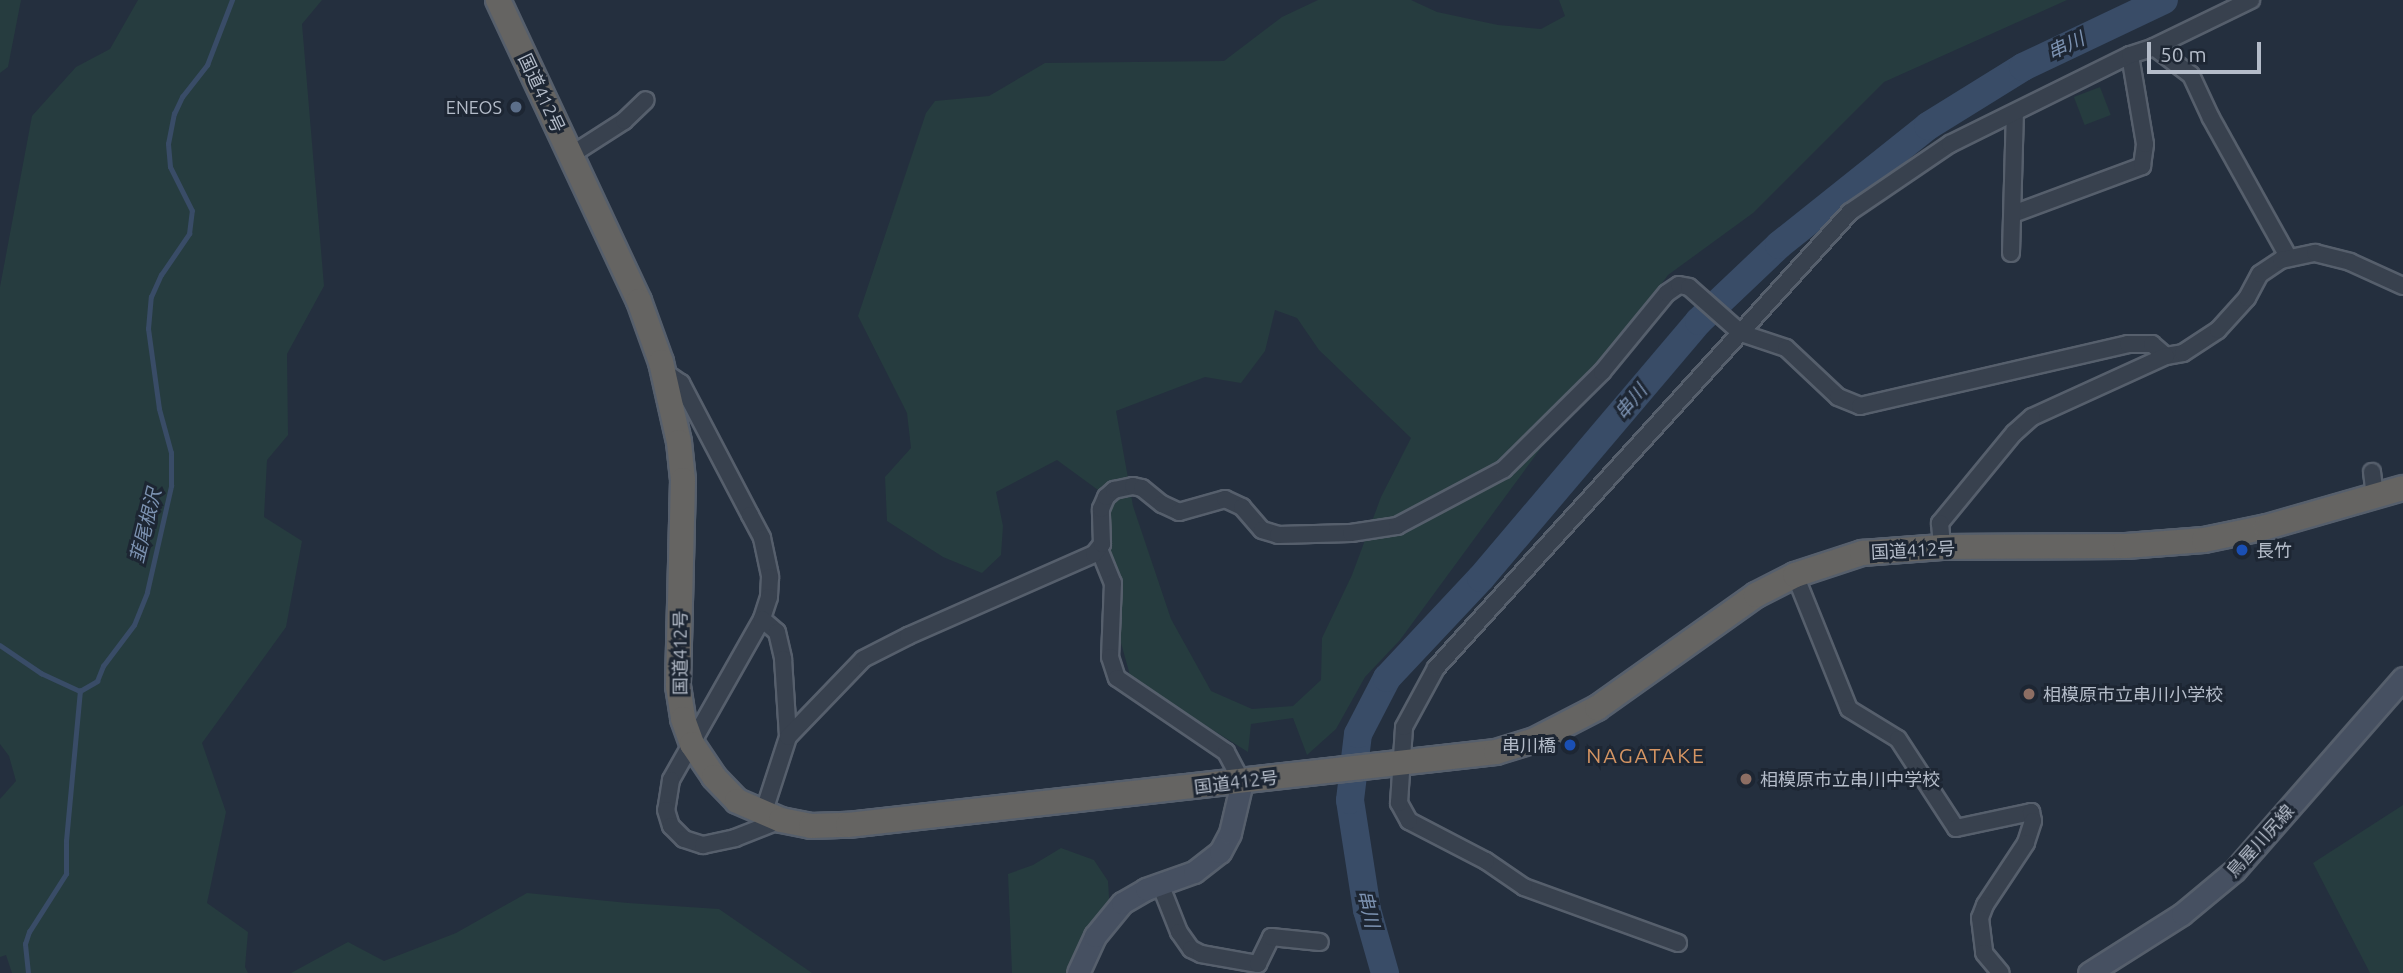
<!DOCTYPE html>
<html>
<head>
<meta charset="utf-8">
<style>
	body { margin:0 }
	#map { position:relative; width:2403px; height:973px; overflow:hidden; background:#242f3e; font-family:Ubuntu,"Noto Sans JP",sans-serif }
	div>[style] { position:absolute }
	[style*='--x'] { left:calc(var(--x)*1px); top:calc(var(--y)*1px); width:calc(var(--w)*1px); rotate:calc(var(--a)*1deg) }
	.green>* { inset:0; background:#263c3f; transform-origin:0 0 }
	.stream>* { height:4.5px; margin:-2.25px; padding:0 2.25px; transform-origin:2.25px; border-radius:2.25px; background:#394c67 }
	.river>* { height:28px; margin:-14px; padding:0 14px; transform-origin:14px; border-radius:14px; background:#394c67 }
	.roads { filter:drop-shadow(2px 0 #565f6c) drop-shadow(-2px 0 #565f6c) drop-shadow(0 2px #565f6c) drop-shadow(0 -2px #565f6c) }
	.minor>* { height:16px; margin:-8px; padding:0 8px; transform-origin:8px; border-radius:8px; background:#38414e }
	.secondary>* { height:21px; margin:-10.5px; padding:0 10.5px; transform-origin:10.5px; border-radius:10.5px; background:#465061 }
	.trunk>* { height:24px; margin:-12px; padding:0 12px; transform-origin:12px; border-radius:12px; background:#656462 }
	.dots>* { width:19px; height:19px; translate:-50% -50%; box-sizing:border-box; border:4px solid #1d2633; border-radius:50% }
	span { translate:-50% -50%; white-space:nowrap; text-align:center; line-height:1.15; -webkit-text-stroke:6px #1d2633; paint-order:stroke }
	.street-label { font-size:18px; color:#b4bcc9 }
	.poi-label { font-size:18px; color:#b4bcc9 }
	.right { translate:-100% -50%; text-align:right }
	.left { translate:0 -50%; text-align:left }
	.water-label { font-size:19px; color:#7c92b1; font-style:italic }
	.quarter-label { font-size:21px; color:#d59563; letter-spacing:2px }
	.scale { position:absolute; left:2147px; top:42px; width:114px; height:32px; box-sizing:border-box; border:4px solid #b4bcc9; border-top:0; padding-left:9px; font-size:21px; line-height:24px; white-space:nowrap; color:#b4bcc9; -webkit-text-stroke:5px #1d2633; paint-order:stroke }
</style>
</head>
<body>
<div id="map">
	<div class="green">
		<i style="clip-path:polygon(0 0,21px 0,8px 67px,0 73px)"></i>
		<i style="clip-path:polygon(138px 0,322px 0,302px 24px,324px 286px,287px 354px,288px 435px,267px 460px,264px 517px,302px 541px,286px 627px,202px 743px,226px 812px,207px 903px,248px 932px,245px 967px,248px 973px,12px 973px,6px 955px,0 957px,0 799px,16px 781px,9px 756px,0 744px,0 287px,32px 116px,76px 67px,110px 49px)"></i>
		<i style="clip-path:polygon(evenodd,1318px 0,1411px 0,1437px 12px,1498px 25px,1541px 29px,1565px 16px,1559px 0,2067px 0,1884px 82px,1753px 213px,1668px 275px,1400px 640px,1365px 677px,1336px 729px,1307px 755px,1293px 718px,1251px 724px,1248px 752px,1131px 679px,1102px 574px,1106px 542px,1098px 490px,1057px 460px,996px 492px,1003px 526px,1001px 555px,982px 573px,943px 557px,887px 521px,885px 477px,911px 448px,907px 413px,858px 316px,926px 113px,935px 101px,989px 96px,1045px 63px,1224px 61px,1282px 17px,1318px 0,1275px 310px,1297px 318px,1319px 350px,1411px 438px,1381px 497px,1352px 575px,1322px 638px,1321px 680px,1293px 706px,1252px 709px,1211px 691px,1171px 619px,1133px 506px,1116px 411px,1205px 377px,1241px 383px,1265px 351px,1275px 310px)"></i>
		<i style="left:2100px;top:87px;width:30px;height:28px;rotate:69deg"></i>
		<i style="clip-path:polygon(2403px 805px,2403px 973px,2370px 973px,2313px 863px)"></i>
		<i style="clip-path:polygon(1061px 848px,1094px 860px,1108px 881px,1110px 913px,1080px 973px,1012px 973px,1008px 874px,1033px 865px)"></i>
		<i style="clip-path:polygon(527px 893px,628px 903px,719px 909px,812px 973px,291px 973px,348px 942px,384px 961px,456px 933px)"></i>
	</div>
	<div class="stream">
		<i style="--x:0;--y:645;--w:50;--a:34.3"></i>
		<i style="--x:41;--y:673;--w:43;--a:24.8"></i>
		<i style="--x:80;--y:691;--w:20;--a:-30"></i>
		<i style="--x:97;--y:681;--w:16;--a:-68"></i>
		<i style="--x:103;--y:666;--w:51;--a:-52.9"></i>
		<i style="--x:134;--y:625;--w:35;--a:-68"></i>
		<i style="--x:147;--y:592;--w:109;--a:-77.2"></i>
		<i style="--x:171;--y:486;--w:33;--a:-90"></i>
		<i style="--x:171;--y:453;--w:46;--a:-105.3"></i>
		<i style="--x:159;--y:409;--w:81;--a:-97.8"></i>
		<i style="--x:148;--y:329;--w:32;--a:-85"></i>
		<i style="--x:151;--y:297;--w:24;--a:-66"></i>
		<i style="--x:161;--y:275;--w:50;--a:-55.7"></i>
		<i style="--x:189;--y:234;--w:23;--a:-83"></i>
		<i style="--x:192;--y:211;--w:49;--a:-116.6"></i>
		<i style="--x:170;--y:167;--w:23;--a:-95"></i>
		<i style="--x:168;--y:144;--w:31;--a:-79"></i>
		<i style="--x:174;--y:114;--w:19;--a:-65"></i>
		<i style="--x:182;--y:97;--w:41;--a:-52"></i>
		<i style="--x:207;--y:65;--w:70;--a:-69"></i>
		<i style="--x:28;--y:973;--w:29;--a:-96"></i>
		<i style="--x:25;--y:944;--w:13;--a:-72"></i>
		<i style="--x:29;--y:932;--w:69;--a:-57.5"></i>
		<i style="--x:66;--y:874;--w:33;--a:-90"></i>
		<i style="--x:66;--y:841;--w:151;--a:-84.7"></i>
	</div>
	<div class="river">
		<i style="--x:1385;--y:973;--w:66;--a:-105.9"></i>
		<i style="--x:1367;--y:910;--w:111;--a:-98.8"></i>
		<i style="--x:1350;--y:800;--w:66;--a:-83.1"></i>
		<i style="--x:1358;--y:734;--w:63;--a:-62.6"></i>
		<i style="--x:1387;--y:678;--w:137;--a:-46.8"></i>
		<i style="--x:1481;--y:578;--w:337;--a:-49.7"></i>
		<i style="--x:1699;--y:321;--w:110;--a:-43.5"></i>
		<i style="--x:1779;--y:245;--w:191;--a:-38.6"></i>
		<i style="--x:1928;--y:126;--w:112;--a:-31.8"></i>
		<i style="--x:2023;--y:67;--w:156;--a:-25.4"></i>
	</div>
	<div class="roads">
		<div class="minor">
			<i style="--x:2154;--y:47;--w:46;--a:37.1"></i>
			<i style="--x:2191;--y:75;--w:47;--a:65.1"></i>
			<i style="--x:2211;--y:118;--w:160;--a:60.9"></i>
			<i style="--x:571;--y:155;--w:63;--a:-32.7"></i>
			<i style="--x:624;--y:121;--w:30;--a:-44"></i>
			<i style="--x:2013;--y:214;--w:138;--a:-20.4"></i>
			<i style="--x:2142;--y:166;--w:22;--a:-82"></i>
			<i style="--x:2145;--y:144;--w:90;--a:-99.6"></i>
			<i style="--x:2011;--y:253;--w:139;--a:-88.4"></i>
			<i style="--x:2166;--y:356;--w:17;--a:-10"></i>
			<i style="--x:2183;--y:353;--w:42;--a:-33.3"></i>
			<i style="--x:2218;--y:330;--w:43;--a:-47.8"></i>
			<i style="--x:2247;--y:298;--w:27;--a:-62"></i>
			<i style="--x:2260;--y:274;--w:25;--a:-34"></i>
			<i style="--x:2281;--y:260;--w:35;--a:-12"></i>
			<i style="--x:2315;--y:253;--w:36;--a:14"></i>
			<i style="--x:2350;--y:262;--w:58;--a:24.4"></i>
			<i style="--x:663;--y:371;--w:22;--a:34"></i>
			<i style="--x:681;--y:383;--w:149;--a:62.4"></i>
			<i style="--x:750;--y:515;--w:26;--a:62"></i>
			<i style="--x:762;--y:538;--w:40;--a:78"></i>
			<i style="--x:770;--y:577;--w:20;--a:93"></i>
			<i style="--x:769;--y:597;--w:23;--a:108"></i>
			<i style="--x:762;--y:619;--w:185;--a:119.5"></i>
			<i style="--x:671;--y:780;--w:30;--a:99"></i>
			<i style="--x:666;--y:810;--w:17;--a:73"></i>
			<i style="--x:671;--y:826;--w:18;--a:45"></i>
			<i style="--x:684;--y:839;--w:20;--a:18"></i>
			<i style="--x:703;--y:845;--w:33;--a:-12"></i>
			<i style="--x:735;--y:838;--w:49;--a:-21.4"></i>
			<i style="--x:2372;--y:472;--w:25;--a:83"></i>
			<i style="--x:1099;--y:549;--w:37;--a:68"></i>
			<i style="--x:1113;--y:583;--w:74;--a:92.3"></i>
			<i style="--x:1110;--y:657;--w:22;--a:72"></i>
			<i style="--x:1117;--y:678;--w:132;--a:34.2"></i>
			<i style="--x:1226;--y:752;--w:34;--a:62"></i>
			<i style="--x:1795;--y:575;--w:144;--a:68.1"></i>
			<i style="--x:1849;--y:709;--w:57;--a:31.5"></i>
			<i style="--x:1898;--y:739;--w:106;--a:56.9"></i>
			<i style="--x:1956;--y:828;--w:77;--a:-12"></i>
			<i style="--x:2031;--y:812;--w:9;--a:77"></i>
			<i style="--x:2033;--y:821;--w:23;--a:108"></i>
			<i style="--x:2026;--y:843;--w:74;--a:123.5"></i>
			<i style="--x:1985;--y:905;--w:14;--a:111"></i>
			<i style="--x:1980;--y:918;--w:35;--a:83"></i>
			<i style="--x:1984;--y:953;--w:26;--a:50"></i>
			<i style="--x:762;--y:619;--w:20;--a:41"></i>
			<i style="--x:777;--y:632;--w:28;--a:77"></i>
			<i style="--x:783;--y:659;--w:78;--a:86.3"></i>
			<i style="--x:763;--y:814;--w:81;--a:-72"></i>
			<i style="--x:788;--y:737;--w:108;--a:-46.1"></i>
			<i style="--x:863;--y:659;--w:51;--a:-27.1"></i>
			<i style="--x:908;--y:636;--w:203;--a:-23.8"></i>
			<i style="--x:1094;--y:554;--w:13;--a:-51"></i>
			<i style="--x:1102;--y:544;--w:35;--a:-92"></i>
			<i style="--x:1101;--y:509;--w:13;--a:-67"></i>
			<i style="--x:1106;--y:497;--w:11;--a:-41"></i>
			<i style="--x:1114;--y:490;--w:19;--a:-12"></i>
			<i style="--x:1133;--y:486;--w:9;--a:13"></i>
			<i style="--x:1142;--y:488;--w:26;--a:39"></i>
			<i style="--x:1162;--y:504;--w:19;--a:25"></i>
			<i style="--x:1179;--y:512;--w:48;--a:-15.8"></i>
			<i style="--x:1225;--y:499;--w:19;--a:25"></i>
			<i style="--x:1242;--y:507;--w:30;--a:49"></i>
			<i style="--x:1262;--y:530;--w:17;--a:17"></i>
			<i style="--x:1278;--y:535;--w:73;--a:-1.6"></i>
			<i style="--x:1351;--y:533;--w:47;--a:-8.7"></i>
			<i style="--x:1397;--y:526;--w:121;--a:-28"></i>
			<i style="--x:1504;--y:469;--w:138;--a:-44.7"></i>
			<i style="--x:1602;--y:372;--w:102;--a:-50.6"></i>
			<i style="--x:1667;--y:293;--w:14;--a:-34"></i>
			<i style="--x:1679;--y:285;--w:10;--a:11"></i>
			<i style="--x:1689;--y:287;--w:69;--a:41.5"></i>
			<i style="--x:1741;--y:333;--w:47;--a:18.4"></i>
			<i style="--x:1786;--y:348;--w:71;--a:43.3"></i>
			<i style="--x:1838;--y:397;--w:24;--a:22"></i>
			<i style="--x:1860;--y:406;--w:275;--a:-13"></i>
			<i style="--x:2128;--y:344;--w:24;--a:0"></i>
			<i style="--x:2152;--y:344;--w:18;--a:41"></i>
			<i style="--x:2166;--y:356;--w:147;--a:155.5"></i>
			<i style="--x:2032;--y:417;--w:24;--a:138"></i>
			<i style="--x:2014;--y:433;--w:117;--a:129.4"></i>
			<i style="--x:1940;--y:523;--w:24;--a:85"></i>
			<i style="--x:1160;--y:884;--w:52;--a:68.4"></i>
			<i style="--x:1179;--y:932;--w:21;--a:55"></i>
			<i style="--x:1191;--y:949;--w:11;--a:27"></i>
			<i style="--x:1201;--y:954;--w:58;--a:10"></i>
			<i style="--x:1258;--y:964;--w:30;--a:-64"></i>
			<i style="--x:1271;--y:937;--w:49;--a:5.8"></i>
			<i style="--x:1678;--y:943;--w:164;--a:-160"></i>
			<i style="--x:1524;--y:887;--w:46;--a:-145.6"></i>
			<i style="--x:1486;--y:861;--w:87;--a:-152.5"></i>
			<i style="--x:1409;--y:821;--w:21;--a:-119"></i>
			<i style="--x:1399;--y:803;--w:76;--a:-86.2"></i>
			<i style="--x:1404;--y:727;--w:67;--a:-61.5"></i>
			<i style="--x:1436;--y:668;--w:616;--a:-47.76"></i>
			<i style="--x:1850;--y:212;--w:121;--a:-34.2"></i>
			<i style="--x:1950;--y:144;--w:201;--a:-26.3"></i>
			<i style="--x:2130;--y:55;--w:25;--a:-18"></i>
			<i style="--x:2154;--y:47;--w:108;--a:-25.9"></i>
		</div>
		<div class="secondary">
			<i style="--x:1078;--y:973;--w:41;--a:-65.3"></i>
			<i style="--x:1095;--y:936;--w:43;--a:-50.7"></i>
			<i style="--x:1122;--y:903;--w:28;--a:-30"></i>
			<i style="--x:1146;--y:889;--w:51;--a:-19.5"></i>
			<i style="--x:1194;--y:872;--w:33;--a:-38"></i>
			<i style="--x:1220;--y:852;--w:21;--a:-62"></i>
			<i style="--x:1230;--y:833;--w:52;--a:-76.8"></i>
			<i style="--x:2089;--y:973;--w:110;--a:-32.4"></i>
			<i style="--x:2182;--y:914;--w:69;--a:-39.7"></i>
			<i style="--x:2235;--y:870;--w:255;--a:-48.8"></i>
		</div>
		<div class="trunk">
			<i style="--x:498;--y:0;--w:332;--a:64.9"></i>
			<i style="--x:639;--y:301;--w:65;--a:70.2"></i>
			<i style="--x:661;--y:362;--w:82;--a:77.3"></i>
			<i style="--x:679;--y:442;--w:38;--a:84"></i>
			<i style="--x:683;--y:480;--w:206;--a:91.4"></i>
			<i style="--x:678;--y:686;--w:33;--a:81"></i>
			<i style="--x:683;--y:719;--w:27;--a:70"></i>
			<i style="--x:692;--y:744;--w:40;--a:56"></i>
			<i style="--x:714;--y:777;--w:33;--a:46"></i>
			<i style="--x:737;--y:801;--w:48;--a:23.4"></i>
			<i style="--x:781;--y:820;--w:31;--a:11"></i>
			<i style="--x:811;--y:826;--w:37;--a:-2"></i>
			<i style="--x:848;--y:825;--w:652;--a:-6.43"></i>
			<i style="--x:1496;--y:752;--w:39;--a:-17"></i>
			<i style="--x:1533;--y:741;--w:72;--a:-27.3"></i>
			<i style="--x:1597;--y:708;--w:195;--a:-35.4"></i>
			<i style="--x:1756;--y:595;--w:44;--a:-27.1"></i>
			<i style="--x:1795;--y:575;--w:71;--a:-18.2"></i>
			<i style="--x:1862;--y:553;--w:80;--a:-4.3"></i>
			<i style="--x:1942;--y:547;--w:184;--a:-0.3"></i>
			<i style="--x:2126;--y:546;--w:78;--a:-4.4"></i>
			<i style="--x:2204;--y:540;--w:64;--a:-11.7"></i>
			<i style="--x:2267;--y:527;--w:141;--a:-16"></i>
		</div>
	</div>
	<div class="dots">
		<i style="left:516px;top:107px;background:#5c6f8a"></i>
		<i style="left:2242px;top:550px;background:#1a4fb4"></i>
		<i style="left:2029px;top:694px;background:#8d6e63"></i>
		<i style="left:1570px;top:745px;background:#1a4fb4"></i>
		<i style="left:1746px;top:779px;background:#8d6e63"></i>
	</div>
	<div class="street-label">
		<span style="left:542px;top:93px;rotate:65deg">国道412号</span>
		<span style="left:1913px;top:550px;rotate:-3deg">国道412号</span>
		<span style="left:680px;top:653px;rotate:-90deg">国道412号</span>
		<span style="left:1236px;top:782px;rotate:-7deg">国道412号</span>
		<span style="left:2260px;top:841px;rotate:-48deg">鳥屋川尻線</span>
	</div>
	<div class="poi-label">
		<span class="right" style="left:502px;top:107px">ENEOS</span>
		<span class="left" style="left:2256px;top:550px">長竹</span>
		<span class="left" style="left:2043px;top:694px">相模原市立串川小学校</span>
		<span class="right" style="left:1556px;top:745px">串川橋</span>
		<span class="left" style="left:1760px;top:779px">相模原市立串川中学校</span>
	</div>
	<div class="water-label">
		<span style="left:2066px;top:46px;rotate:-25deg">串川</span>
		<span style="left:1631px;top:402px;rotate:-50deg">串川</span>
		<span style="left:146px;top:526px;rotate:-76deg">韮尾根沢</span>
		<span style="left:1368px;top:909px;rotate:77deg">串川</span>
	</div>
	<div class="quarter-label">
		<span style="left:1646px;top:755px">NAGATAKE</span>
	</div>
	<div class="scale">50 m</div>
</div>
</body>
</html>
